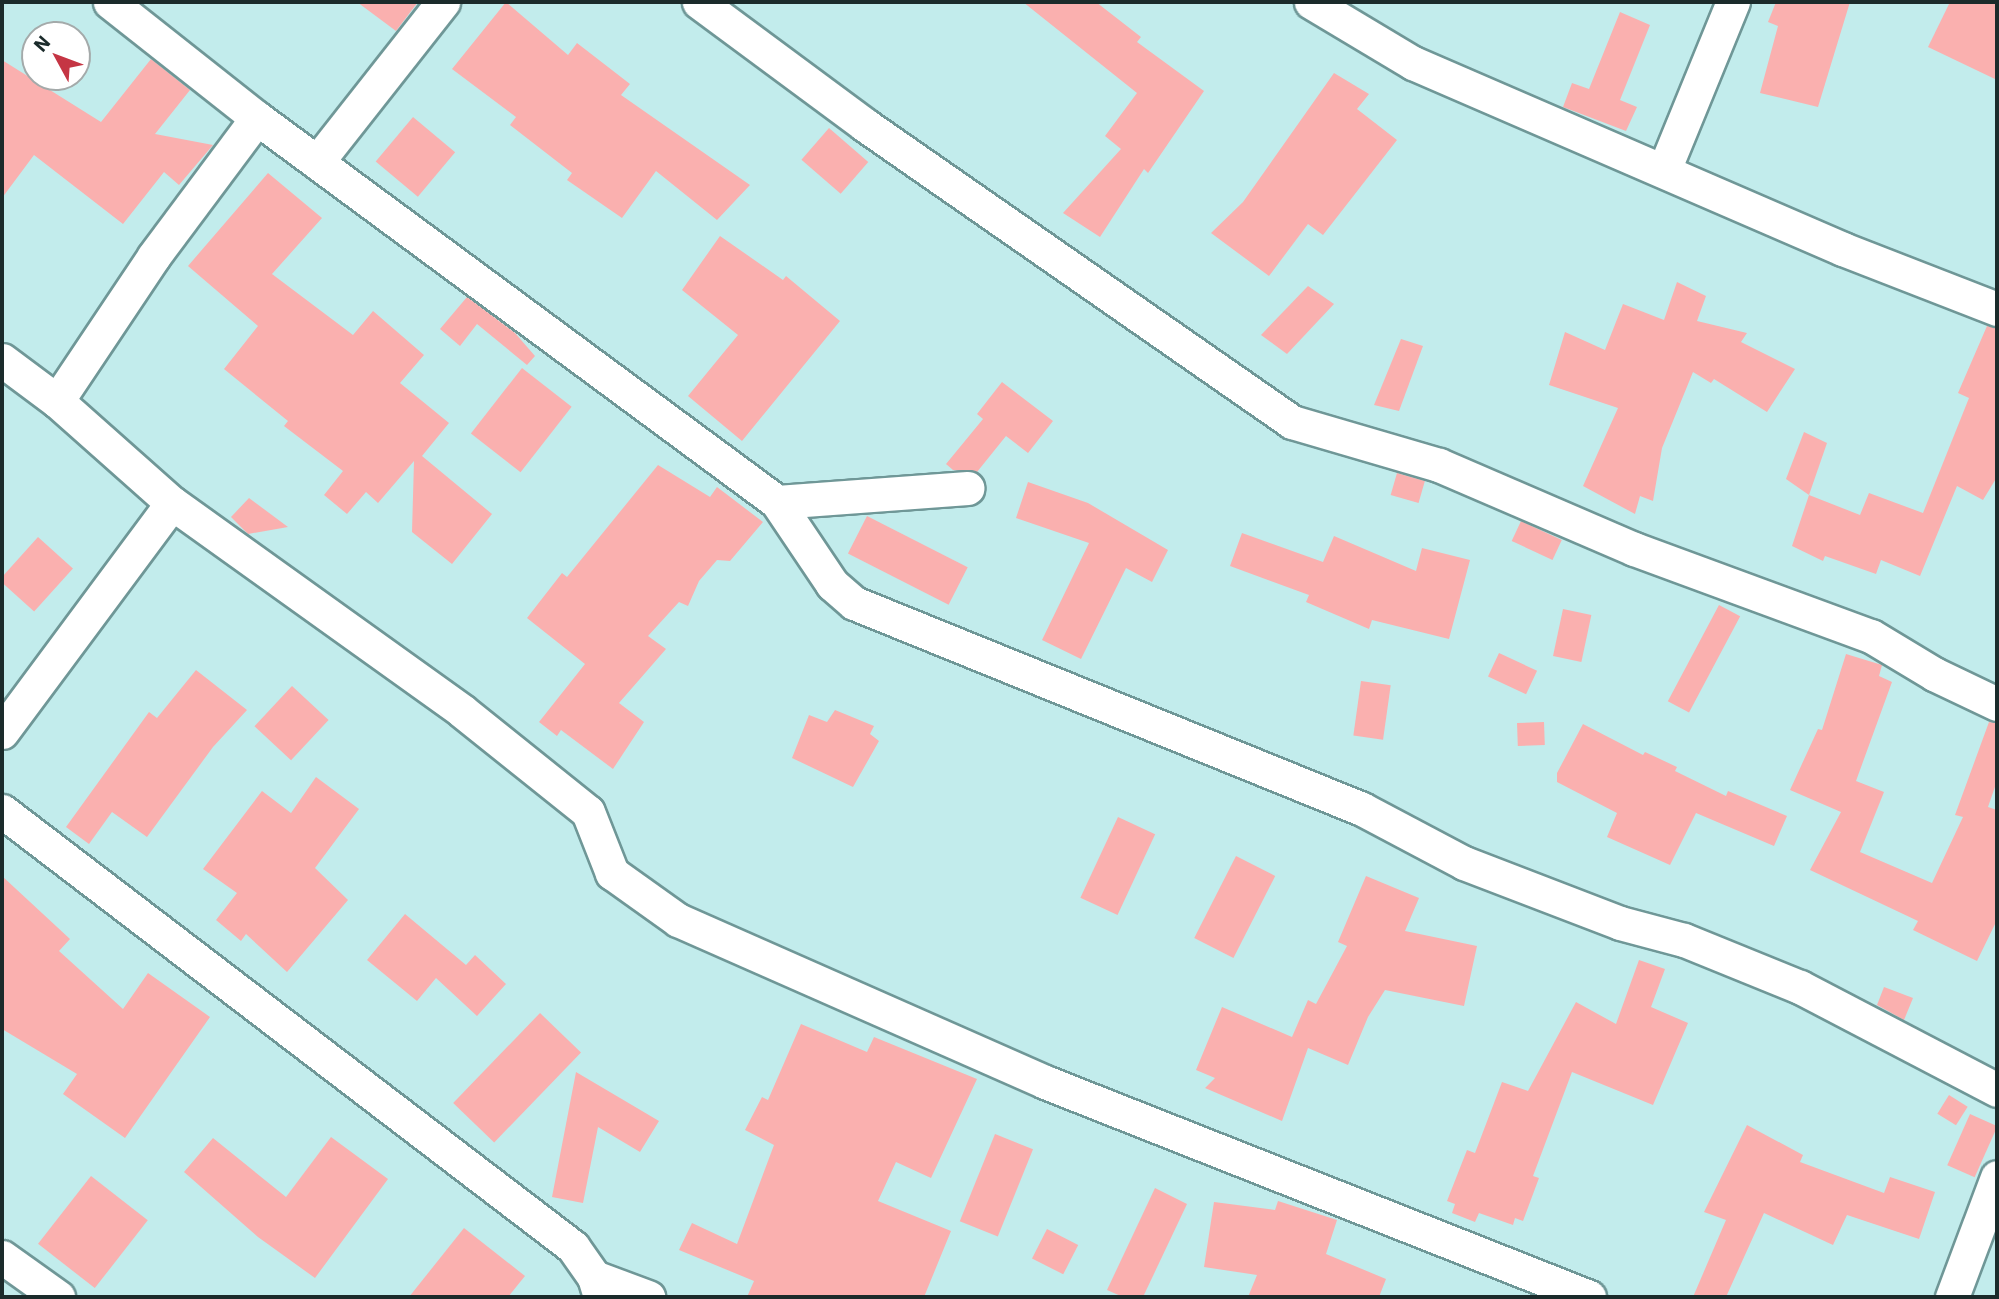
<!DOCTYPE html>
<html>
<head>
<meta charset="utf-8">
<style>
	body { margin:0 }
	#map { position:relative; width:1999px; height:1299px; overflow:hidden; background:#c2ecec; font-family:"IBM Plex Sans",sans-serif }
	div>[style] { position:absolute }
	[style*='--x'] { left:calc(var(--x)*1px); top:calc(var(--y)*1px); width:calc(var(--w)*1px); rotate:calc(var(--a)*1deg) }
	.building>* { inset:0; background:#fab0af; transform-origin:0 0 }
	.roads { filter:drop-shadow(2px 0 #6f9797) drop-shadow(-2px 0 #6f9797) drop-shadow(0 2px #6f9797) drop-shadow(0 -2px #6f9797) }
	.minor>* { height:33px; margin:-16.5px; padding:0 16.5px; transform-origin:16.5px; border-radius:16.5px; background:#fff }
	span { translate:-50% -50%; white-space:nowrap; text-align:center; line-height:1.15; -webkit-text-stroke:5px #fff; paint-order:stroke }
	.frame { position:absolute; inset:0; border:4px solid #1b2b2b; pointer-events:none }
	.north { position:absolute; left:21px; top:21px; width:70px; height:70px; box-sizing:border-box; background:#fff; border:2px solid #a4aaaa; border-radius:50%; rotate:311deg; font-size:19px; font-weight:700; line-height:28px; text-align:center; color:#1b2b2b }
	.north::after { content:''; display:block; margin:auto; width:24px; height:32px; background:#c53544; clip-path:polygon(50% 0,100% 100%,50% 72%,0 100%) }
</style>
</head>
<body>
<div id="map">
	<div class="building">
		<i style="clip-path:polygon(357px 2px,418px 2px,396px 31px)"></i>
		<i style="clip-path:polygon(506px 2px,568px 55px,577px 43px,630px 84px,621px 95px,750px 185px,717px 220px,656px 171px,622px 218px,567px 180px,572px 173px,510px 125px,516px 117px,452px 69px)"></i>
		<i style="clip-path:polygon(1023px 2px,1096px 2px,1141px 37px,1137px 42px,1204px 91px,1148px 173px,1144px 169px,1100px 237px,1063px 213px,1121px 149px,1105px 136px,1137px 93px)"></i>
		<i style="clip-path:polygon(1776px 2px,1850px 2px,1818px 107px,1760px 93px,1778px 26px,1768px 22px)"></i>
		<i style="clip-path:polygon(1950px 2px,1997px 2px,1997px 80px,1928px 47px)"></i>
		<i style="clip-path:polygon(1620px 12px,1650px 25px,1620px 100px,1637px 107px,1626px 131px,1563px 107px,1572px 83px,1589px 89px)"></i>
		<i style="clip-path:polygon(151px 59px,190px 90px,155px 134px,213px 145px,179px 185px,164px 172px,123px 224px,34px 155px,2px 198px,2px 60px,101px 122px)"></i>
		<i style="clip-path:polygon(1334px 73px,1369px 94px,1357px 109px,1397px 140px,1323px 235px,1308px 224px,1269px 276px,1211px 233px,1243px 202px)"></i>
		<i style="left:413px;top:117px;width:55px;height:58px;rotate:40deg"></i>
		<i style="left:829px;top:128px;width:52px;height:42px;rotate:41deg"></i>
		<i style="clip-path:polygon(268px 173px,322px 218px,272px 274px,353px 335px,373px 311px,424px 355px,400px 383px,449px 423px,422px 456px,492px 514px,452px 564px,412px 532px,414px 461px,378px 503px,366px 492px,347px 514px,324px 495px,343px 471px,284px 426px,288px 421px,224px 369px,258px 326px,188px 266px)"></i>
		<i style="clip-path:polygon(720px 236px,783px 280px,786px 276px,840px 321px,742px 441px,688px 396px,738px 335px,682px 290px)"></i>
		<i style="clip-path:polygon(1677px 282px,1706px 296px,1697px 321px,1747px 333px,1741px 342px,1795px 369px,1767px 412px,1714px 379px,1711px 383px,1693px 372px,1662px 448px,1653px 501px,1640px 496px,1635px 514px,1583px 486px,1618px 408px,1549px 385px,1565px 332px,1605px 350px,1623px 304px,1664px 320px)"></i>
		<i style="clip-path:polygon(1308px 286px,1334px 304px,1287px 354px,1261px 335px)"></i>
		<i style="clip-path:polygon(467px 297px,515px 333px,535px 356px,527px 365px,477px 324px,460px 346px,440px 329px)"></i>
		<i style="clip-path:polygon(1987px 326px,1997px 328px,1997px 477px,1983px 500px,1957px 486px,1920px 576px,1881px 560px,1876px 574px,1825px 556px,1823px 561px,1792px 546px,1809px 495px,1860px 515px,1869px 493px,1923px 513px,1969px 398px,1958px 393px)"></i>
		<i style="clip-path:polygon(1401px 339px,1423px 346px,1399px 411px,1374px 405px)"></i>
		<i style="left:522px;top:368px;width:63px;height:83px;rotate:38deg"></i>
		<i style="clip-path:polygon(1002px 382px,1053px 421px,1028px 453px,1006px 436px,977px 472px,953px 470px,946px 464px,983px 419px,977px 414px)"></i>
		<i style="clip-path:polygon(1804px 432px,1827px 443px,1809px 495px,1786px 479px)"></i>
		<i style="clip-path:polygon(658px 465px,710px 497px,717px 487px,763px 522px,730px 561px,717px 560px,699px 581px,688px 606px,679px 602px,648px 636px,666px 649px,619px 703px,644px 722px,613px 769px,561px 730px,557px 736px,539px 722px,585px 664px,527px 618px,562px 573px,567px 577px)"></i>
		<i style="left:1397px;top:473px;width:29px;height:23px;rotate:16deg"></i>
		<i style="clip-path:polygon(1028px 482px,1088px 503px,1168px 550px,1152px 582px,1126px 568px,1081px 659px,1042px 640px,1089px 543px,1016px 518px)"></i>
		<i style="clip-path:polygon(249px 498px,288px 527px,248px 534px,231px 517px)"></i>
		<i style="left:867px;top:516px;width:113px;height:42px;rotate:27deg"></i>
		<i style="left:1521px;top:521px;width:45px;height:22px;rotate:25deg"></i>
		<i style="clip-path:polygon(1242px 533px,1323px 562px,1334px 536px,1416px 571px,1422px 548px,1470px 560px,1449px 639px,1372px 620px,1369px 629px,1306px 602px,1309px 595px,1230px 566px)"></i>
		<i style="left:38px;top:537px;width:47px;height:58px;rotate:42deg"></i>
		<i style="left:1719px;top:605px;width:24px;height:109px;rotate:28deg"></i>
		<i style="left:1563px;top:609px;width:29px;height:48px;rotate:12deg"></i>
		<i style="left:1499px;top:653px;width:42px;height:26px;rotate:25deg"></i>
		<i style="clip-path:polygon(1846px 654px,1882px 665px,1879px 676px,1892px 682px,1856px 781px,1884px 792px,1860px 852px,1932px 883px,1963px 817px,1955px 815px,1989px 722px,1997px 723px,1997px 781px,1988px 807px,1997px 810px,1997px 920px,1977px 961px,1913px 930px,1918px 921px,1810px 870px,1841px 812px,1790px 790px,1818px 729px,1822px 730px)"></i>
		<i style="clip-path:polygon(196px 670px,247px 710px,213px 747px,147px 837px,112px 812px,89px 844px,66px 827px,149px 712px,157px 718px)"></i>
		<i style="left:1361px;top:681px;width:30px;height:55px;rotate:8deg"></i>
		<i style="left:292px;top:686px;width:50px;height:55px;rotate:43deg"></i>
		<i style="clip-path:polygon(835px 710px,874px 726px,870px 734px,879px 741px,853px 787px,792px 758px,809px 715px,827px 722px)"></i>
		<i style="left:1544px;top:722px;width:23px;height:27px;rotate:88deg"></i>
		<i style="clip-path:polygon(1583px 724px,1643px 755px,1645px 752px,1677px 767px,1675px 771px,1726px 796px,1728px 791px,1787px 816px,1774px 846px,1696px 813px,1670px 865px,1607px 837px,1617px 813px,1557px 782px,1557px 773px)"></i>
		<i style="clip-path:polygon(316px 777px,359px 809px,315px 868px,348px 900px,287px 972px,246px 934px,241px 941px,216px 920px,237px 893px,203px 869px,262px 791px,291px 813px)"></i>
		<i style="left:1118px;top:817px;width:41px;height:89px;rotate:25deg"></i>
		<i style="left:1236px;top:856px;width:44px;height:92px;rotate:27deg"></i>
		<i style="clip-path:polygon(2px 876px,70px 939px,59px 951px,123px 1009px,148px 973px,210px 1017px,125px 1138px,63px 1094px,77px 1074px,2px 1029px)"></i>
		<i style="clip-path:polygon(1366px 876px,1419px 898px,1405px 931px,1477px 946px,1464px 1006px,1385px 990px,1368px 1017px,1348px 1065px,1308px 1048px,1282px 1121px,1205px 1088px,1215px 1078px,1196px 1070px,1222px 1007px,1292px 1037px,1308px 1000px,1316px 1004px,1347px 946px,1338px 942px)"></i>
		<i style="clip-path:polygon(405px 914px,466px 965px,475px 955px,506px 984px,477px 1016px,436px 978px,417px 1001px,367px 960px)"></i>
		<i style="clip-path:polygon(1639px 960px,1665px 969px,1651px 1007px,1688px 1023px,1653px 1105px,1572px 1072px,1533px 1176px,1539px 1178px,1523px 1221px,1515px 1218px,1513px 1225px,1479px 1213px,1475px 1222px,1452px 1213px,1455px 1204px,1447px 1201px,1467px 1150px,1475px 1153px,1502px 1082px,1528px 1091px,1576px 1002px,1616px 1024px)"></i>
		<i style="clip-path:polygon(1884px 987px,1913px 998px,1904px 1020px,1877px 1005px)"></i>
		<i style="left:540px;top:1013px;width:57px;height:125px;rotate:44deg"></i>
		<i style="clip-path:polygon(801px 1024px,867px 1052px,874px 1037px,977px 1079px,931px 1178px,896px 1162px,878px 1201px,951px 1231px,924px 1297px,747px 1297px,754px 1281px,679px 1250px,692px 1223px,737px 1244px,774px 1145px,745px 1130px,762px 1097px,768px 1100px)"></i>
		<i style="clip-path:polygon(576px 1072px,659px 1121px,640px 1152px,598px 1127px,583px 1203px,552px 1197px)"></i>
		<i style="left:1949px;top:1095px;width:22px;height:22px;rotate:32deg"></i>
		<i style="left:1970px;top:1114px;width:30px;height:56px;rotate:24deg"></i>
		<i style="clip-path:polygon(1747px 1125px,1803px 1155px,1800px 1162px,1884px 1193px,1890px 1177px,1935px 1192px,1919px 1239px,1847px 1215px,1833px 1245px,1764px 1213px,1726px 1297px,1693px 1297px,1726px 1220px,1704px 1212px)"></i>
		<i style="left:995px;top:1134px;width:41px;height:94px;rotate:22deg"></i>
		<i style="clip-path:polygon(331px 1137px,388px 1179px,315px 1278px,258px 1237px,184px 1172px,213px 1138px,286px 1197px)"></i>
		<i style="left:91px;top:1176px;width:72px;height:86px;rotate:38deg"></i>
		<i style="clip-path:polygon(1155px 1188px,1187px 1204px,1143px 1297px,1123px 1297px,1107px 1290px)"></i>
		<i style="clip-path:polygon(1278px 1201px,1337px 1220px,1326px 1254px,1386px 1279px,1379px 1297px,1248px 1297px,1257px 1275px,1204px 1267px,1214px 1202px,1275px 1210px)"></i>
		<i style="clip-path:polygon(464px 1228px,525px 1276px,508px 1297px,409px 1297px)"></i>
		<i style="left:1047px;top:1229px;width:35px;height:33px;rotate:27deg"></i>
	</div>
	<div class="roads">
		<div class="minor">
			<i style="--x:110;--y:2;--w:187;--a:38.3"></i>
			<i style="--x:257;--y:118;--w:646;--a:36.44"></i>
			<i style="--x:777;--y:502;--w:99;--a:56.1"></i>
			<i style="--x:832;--y:584;--w:29;--a:41"></i>
			<i style="--x:854;--y:603;--w:548;--a:22.07"></i>
			<i style="--x:1362;--y:809;--w:115;--a:27.9"></i>
			<i style="--x:1464;--y:863;--w:167;--a:21"></i>
			<i style="--x:1620;--y:923;--w:66;--a:14.9"></i>
			<i style="--x:1684;--y:940;--w:125;--a:22.1"></i>
			<i style="--x:1800;--y:987;--w:222;--a:27.6"></i>
			<i style="--x:699;--y:2;--w:207;--a:36.5"></i>
			<i style="--x:865;--y:125;--w:520;--a:34.82"></i>
			<i style="--x:1292;--y:422;--w:153;--a:16.3"></i>
			<i style="--x:1439;--y:465;--w:212;--a:23.3"></i>
			<i style="--x:1634;--y:549;--w:252;--a:20.2"></i>
			<i style="--x:1871;--y:636;--w:74;--a:31.1"></i>
			<i style="--x:1934;--y:674;--w:70;--a:25.5"></i>
			<i style="--x:1311;--y:2;--w:119;--a:30.9"></i>
			<i style="--x:1413;--y:63;--w:469;--a:23.4"></i>
			<i style="--x:1843;--y:249;--w:165;--a:21.3"></i>
			<i style="--x:317;--y:162;--w:204;--a:-51.8"></i>
			<i style="--x:1664;--y:170;--w:182;--a:-67.7"></i>
			<i style="--x:2;--y:360;--w:69;--a:36.7"></i>
			<i style="--x:57;--y:401;--w:154;--a:41.6"></i>
			<i style="--x:172;--y:503;--w:357;--a:35.6"></i>
			<i style="--x:462;--y:711;--w:161;--a:38.7"></i>
			<i style="--x:588;--y:812;--w:66;--a:68.5"></i>
			<i style="--x:612;--y:873;--w:81;--a:35.5"></i>
			<i style="--x:678;--y:920;--w:401;--a:23.8"></i>
			<i style="--x:1045;--y:1082;--w:585;--a:21.56"></i>
			<i style="--x:57;--y:401;--w:174;--a:-56.2"></i>
			<i style="--x:154;--y:256;--w:172;--a:-53.3"></i>
			<i style="--x:777;--y:502;--w:191;--a:-4.2"></i>
			<i style="--x:2;--y:732;--w:285;--a:-53.4"></i>
			<i style="--x:2;--y:811;--w:718;--a:37.36"></i>
			<i style="--x:573;--y:1247;--w:37;--a:55"></i>
			<i style="--x:594;--y:1277;--w:21;--a:73"></i>
			<i style="--x:2;--y:1257;--w:69;--a:35.5"></i>
			<i style="--x:594;--y:1277;--w:58;--a:20.3"></i>
			<i style="--x:1952;--y:1297;--w:128;--a:-69.4"></i>
		</div>
	</div>
	<div class="frame"></div>
	<div class="north">N</div>
</div>
</body>
</html>
